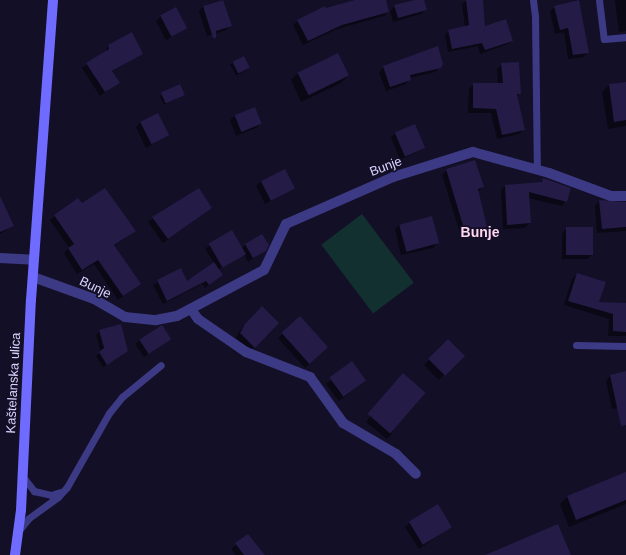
<!DOCTYPE html>
<html>
<head>
<meta charset="utf-8">
<style>
	body { margin:0 }
	#map { position:relative; width:626px; height:555px; overflow:hidden; background:#130f26; font-family:Arial,sans-serif }
	div>[style] { position:absolute }
	[style*='--x'] { left:calc(var(--x)*1px); top:calc(var(--y)*1px); width:calc(var(--w)*1px); rotate:calc(var(--a)*1deg) }
	.green>* { inset:0; background:#12302f; transform-origin:0 0 }
	.shadow>* { inset:0; background:#0007; transform-origin:0 0 }
	.building>* { inset:0; background:#241b47; transform-origin:0 0 }
	.lane>* { height:7px; margin:-3.5px; padding:0 3.5px; transform-origin:3.5px; border-radius:3.5px; background:#3d3a85 }
	.street>* { height:10px; margin:-5px; padding:0 5px; transform-origin:5px; border-radius:5px; background:#3d3a85 }
	.secondary>* { height:10px; margin:-5px; padding:0 5px; transform-origin:5px; border-radius:5px; background:#6f6bff }
	span { translate:-50% -50%; white-space:nowrap; text-align:center; line-height:1.15; -webkit-text-stroke:3.5px #130f26; paint-order:stroke }
	.street-label { font-size:13px; color:#d9d4ff }
	.neighbourhood-label { font-size:14px; color:#ffd6f0; font-weight:700 }
</style>
</head>
<body>
<div id="map">
	<div class="green">
		<i style="left:362px;top:214px;width:86px;height:51px;rotate:53deg"></i>
	</div>
	<div class="shadow">
		<i style="clip-path:polygon(222px 0,230px 26px,226px 30px,207px 36px,199px 11px,203px 6px)"></i>
		<i style="clip-path:polygon(359px 0,385px 0,388px 12px,384px 16px,337px 29px,303px 45px,293px 25px,298px 21px)"></i>
		<i style="clip-path:polygon(423px 0,426px 10px,421px 14px,393px 22px,390px 11px,395px 6px)"></i>
		<i style="clip-path:polygon(467px 0,482px 0,485px 27px,512px 40px,508px 44px,480px 54px,478px 46px,448px 52px,445px 35px,449px 31px,465px 27px,462px 4px)"></i>
		<i style="clip-path:polygon(615px 0,626px 0,626px 31px,619px 32px)"></i>
		<i style="clip-path:polygon(555px 7px,588px 52px,584px 57px,568px 59px,564px 32px,555px 34px,550px 11px)"></i>
		<i style="clip-path:polygon(161px 16px,186px 28px,166px 40px,156px 21px)"></i>
		<i style="clip-path:polygon(131px 34px,142px 54px,112px 72px,118px 83px,100px 96px,82px 68px,105px 53px,108px 46px)"></i>
		<i style="clip-path:polygon(438px 48px,440px 67px,435px 72px,410px 78px,406px 84px,386px 91px,379px 72px,384px 67px)"></i>
		<i style="left:243px;top:57px;width:13px;height:15px;rotate:61deg"></i>
		<i style="clip-path:polygon(502px 64px,520px 93px,516px 97px,524px 130px,519px 134px,497px 139px,491px 113px,468px 113px,469px 89px,474px 84px,498px 84px,497px 69px)"></i>
		<i style="clip-path:polygon(298px 73px,348px 76px,341px 83px,301px 102px,291px 80px)"></i>
		<i style="clip-path:polygon(626px 83px,626px 126px,608px 129px,602px 92px,609px 85px)"></i>
		<i style="clip-path:polygon(162px 94px,183px 95px,164px 105px,160px 96px)"></i>
		<i style="clip-path:polygon(235px 116px,261px 124px,256px 128px,236px 136px,230px 120px)"></i>
		<i style="clip-path:polygon(140px 122px,168px 135px,146px 148px,136px 127px)"></i>
		<i style="clip-path:polygon(396px 133px,424px 148px,400px 160px,391px 137px)"></i>
		<i style="clip-path:polygon(447px 170px,483px 187px,478px 192px,486px 226px,482px 231px,461px 236px,442px 175px)"></i>
		<i style="clip-path:polygon(544px 179px,566px 201px,562px 206px,528px 198px,530px 223px,525px 228px,503px 229px,501px 190px,505px 186px,539px 184px)"></i>
		<i style="clip-path:polygon(261px 181px,293px 189px,265px 204px,256px 186px)"></i>
		<i style="clip-path:polygon(0 199px,12px 226px,0 234px)"></i>
		<i style="clip-path:polygon(599px 201px,626px 202px,626px 231px,597px 233px,595px 206px)"></i>
		<i style="clip-path:polygon(81px 205px,135px 231px,114px 246px,139px 284px,118px 300px,94px 264px,77px 274px,64px 253px,69px 248px,50px 220px,55px 216px)"></i>
		<i style="clip-path:polygon(211px 208px,163px 243px,148px 222px,153px 218px)"></i>
		<i style="clip-path:polygon(400px 224px,437px 243px,433px 248px,401px 255px,395px 229px)"></i>
		<i style="clip-path:polygon(566px 229px,592px 254px,588px 259px,562px 259px,562px 234px)"></i>
		<i style="clip-path:polygon(210px 245px,242px 248px,245px 245px,265px 250px,248px 262px,244px 254px,241px 256px,219px 269px,218px 278px,205px 288px,202px 284px,163px 304px,153px 285px,181px 269px,187px 282px,214px 263px,205px 249px)"></i>
		<i style="clip-path:polygon(577px 275px,598px 303px,626px 304px,626px 336px,608px 336px,609px 319px,564px 305px,572px 279px)"></i>
		<i style="clip-path:polygon(262px 307px,278px 323px,250px 352px,236px 338px,240px 330px)"></i>
		<i style="clip-path:polygon(300px 317px,323px 352px,305px 368px,278px 338px)"></i>
		<i style="clip-path:polygon(100px 331px,123px 354px,103px 367px,96px 356px,101px 352px,96px 335px)"></i>
		<i style="clip-path:polygon(170px 339px,144px 357px,135px 344px,140px 340px)"></i>
		<i style="left:448px;top:341px;width:21px;height:34px;rotate:45deg"></i>
		<i style="clip-path:polygon(351px 363px,361px 384px,339px 401px,326px 384px)"></i>
		<i style="clip-path:polygon(626px 373px,626px 406px,612px 409px,606px 381px,610px 376px)"></i>
		<i style="clip-path:polygon(403px 374px,392px 434px,387px 439px,366px 422px)"></i>
		<i style="clip-path:polygon(626px 473px,626px 504px,569px 527px,560px 504px,567px 497px)"></i>
		<i style="clip-path:polygon(410px 523px,450px 527px,419px 549px,405px 527px)"></i>
		<i style="clip-path:polygon(248px 535px,263px 555px,236px 555px,231px 549px)"></i>
	</div>
	<div class="building">
		<i style="clip-path:polygon(223px 0,232px 26px,216px 31px,216px 38px,213px 38px,203px 6px)"></i>
		<i style="clip-path:polygon(355px 0,386px 0,389px 12px,342px 25px,308px 41px,297px 20px,325px 6px,326px 8px)"></i>
		<i style="clip-path:polygon(415px 0,424px 0,427px 10px,398px 18px,394px 5px)"></i>
		<i style="clip-path:polygon(466px 0,483px 0,485px 26px,506px 19px,513px 41px,485px 50px,482px 43px,452px 49px,448px 30px,469px 25px)"></i>
		<i style="clip-path:polygon(579px 0,589px 53px,573px 55px,568px 28px,560px 30px,554px 6px)"></i>
		<i style="left:176px;top:7px;width:24px;height:18px;rotate:62deg"></i>
		<i style="clip-path:polygon(132px 32px,143px 54px,112px 71px,120px 83px,105px 92px,86px 63px,109px 49px,108px 45px)"></i>
		<i style="clip-path:polygon(438px 46px,443px 64px,441px 68px,410px 75px,411px 80px,390px 87px,383px 66px)"></i>
		<i style="left:338px;top:53px;width:25px;height:45px;rotate:64deg"></i>
		<i style="left:244px;top:56px;width:13px;height:13px;rotate:63deg"></i>
		<i style="clip-path:polygon(519px 62px,521px 94px,517px 94px,525px 130px,502px 135px,496px 109px,473px 108px,473px 83px,503px 83px,501px 63px)"></i>
		<i style="clip-path:polygon(626px 82px,626px 120px,614px 122px,609px 84px)"></i>
		<i style="left:180px;top:84px;width:12px;height:21px;rotate:66deg"></i>
		<i style="left:255px;top:107px;width:18px;height:22px;rotate:68deg"></i>
		<i style="left:158px;top:113px;width:25px;height:20px;rotate:63deg"></i>
		<i style="left:415px;top:124px;width:26px;height:22px;rotate:67deg"></i>
		<i style="clip-path:polygon(475px 160px,484px 187px,478px 189px,487px 227px,465px 232px,446px 169px)"></i>
		<i style="left:285px;top:169px;width:22px;height:27px;rotate:63deg"></i>
		<i style="clip-path:polygon(543px 178px,571px 188px,567px 202px,529px 192px,531px 223px,507px 225px,505px 185px,542px 182px)"></i>
		<i style="clip-path:polygon(105px 188px,136px 231px,114px 245px,141px 284px,123px 296px,98px 260px,82px 270px,68px 248px,74px 244px,54px 215px,78px 198px,82px 203px)"></i>
		<i style="clip-path:polygon(199px 188px,212px 208px,168px 239px,152px 217px)"></i>
		<i style="clip-path:polygon(0 196px,14px 226px,0 232px)"></i>
		<i style="clip-path:polygon(599px 200px,626px 202px,626px 227px,602px 229px)"></i>
		<i style="left:432px;top:216px;width:28px;height:34px;rotate:75deg"></i>
		<i style="left:593px;top:227px;width:28px;height:27px;rotate:90deg"></i>
		<i style="left:232px;top:230px;width:28px;height:27px;rotate:60deg"></i>
		<i style="clip-path:polygon(262px 234px,269px 245px,266px 251px,253px 258px,245px 244px)"></i>
		<i style="clip-path:polygon(214px 262px,223px 275px,209px 285px,206px 281px,167px 301px,157px 280px,181px 268px,187px 281px)"></i>
		<i style="clip-path:polygon(577px 273px,606px 282px,599px 302px,626px 303px,626px 332px,613px 331px,613px 314px,568px 301px)"></i>
		<i style="clip-path:polygon(262px 306px,279px 323px,255px 348px,240px 333px,245px 324px)"></i>
		<i style="left:300px;top:316px;width:42px;height:25px;rotate:48deg"></i>
		<i style="clip-path:polygon(121px 324px,128px 351px,107px 365px,99px 352px,104px 348px,99px 330px)"></i>
		<i style="left:162px;top:325px;width:17px;height:27px;rotate:57deg"></i>
		<i style="left:448px;top:339px;width:24px;height:28px;rotate:45deg"></i>
		<i style="left:352px;top:361px;width:24px;height:28px;rotate:54deg"></i>
		<i style="clip-path:polygon(626px 371px,626px 425px,621px 426px,610px 375px)"></i>
		<i style="left:403px;top:373px;width:30px;height:54px;rotate:41deg"></i>
		<i style="clip-path:polygon(626px 472px,626px 500px,576px 520px,567px 496px)"></i>
		<i style="left:438px;top:504px;width:27px;height:34px;rotate:59deg"></i>
		<i style="clip-path:polygon(558px 524px,571px 555px,485px 555px)"></i>
		<i style="clip-path:polygon(248px 534px,265px 555px,244px 555px,235px 543px)"></i>
	</div>
	<div class="lane">
		<i style="--x:533;--y:0;--w:16;--a:83"></i>
		<i style="--x:535;--y:16;--w:153;--a:89.3"></i>
		<i style="--x:599;--y:0;--w:39;--a:83"></i>
		<i style="--x:604;--y:39;--w:22;--a:-5"></i>
		<i style="--x:576;--y:345;--w:50;--a:1.1"></i>
		<i style="--x:23;--y:477;--w:18;--a:52"></i>
		<i style="--x:34;--y:491;--w:17;--a:13"></i>
		<i style="--x:51;--y:495;--w:9;--a:-18"></i>
		<i style="--x:20;--y:529;--w:14;--a:-51"></i>
		<i style="--x:29;--y:518;--w:36;--a:-36"></i>
		<i style="--x:58;--y:497;--w:13;--a:-48"></i>
		<i style="--x:67;--y:487;--w:85;--a:-60.4"></i>
		<i style="--x:109;--y:413;--w:21;--a:-51"></i>
		<i style="--x:122;--y:397;--w:50;--a:-39.4"></i>
	</div>
	<div class="street">
		<i style="--x:0;--y:258;--w:34;--a:3"></i>
		<i style="--x:33;--y:277;--w:65;--a:19.8"></i>
		<i style="--x:94;--y:299;--w:36;--a:30"></i>
		<i style="--x:125;--y:317;--w:31;--a:6"></i>
		<i style="--x:156;--y:320;--w:21;--a:-11"></i>
		<i style="--x:177;--y:316;--w:98;--a:-27.9"></i>
		<i style="--x:264;--y:270;--w:51;--a:-64.4"></i>
		<i style="--x:286;--y:224;--w:117;--a:-23.7"></i>
		<i style="--x:393;--y:177;--w:84;--a:-17.4"></i>
		<i style="--x:473;--y:152;--w:79;--a:15.4"></i>
		<i style="--x:549;--y:173;--w:66;--a:20.4"></i>
		<i style="--x:611;--y:196;--w:15;--a:0"></i>
		<i style="--x:191;--y:309;--w:12;--a:55"></i>
		<i style="--x:198;--y:319;--w:58;--a:34.5"></i>
		<i style="--x:246;--y:352;--w:69;--a:21.3"></i>
		<i style="--x:310;--y:377;--w:57;--a:54.3"></i>
		<i style="--x:343;--y:423;--w:61;--a:30.3"></i>
		<i style="--x:396;--y:454;--w:28;--a:45"></i>
	</div>
	<div class="secondary">
		<i style="--x:15;--y:555;--w:45;--a:-82.4"></i>
		<i style="--x:21;--y:510;--w:210;--a:-87.3"></i>
		<i style="--x:31;--y:300;--w:301;--a:-85.8"></i>
	</div>
	<div class="street-label">
		<span style="left:386px;top:167px;rotate:-21deg">Bunje</span>
		<span style="left:95px;top:288px;rotate:26deg">Bunje</span>
		<span style="left:14px;top:383px;rotate:-87deg">Kaštelanska ulica</span>
	</div>
	<div class="neighbourhood-label">
		<span style="left:480px;top:232px">Bunje</span>
	</div>
</div>
</body>
</html>
